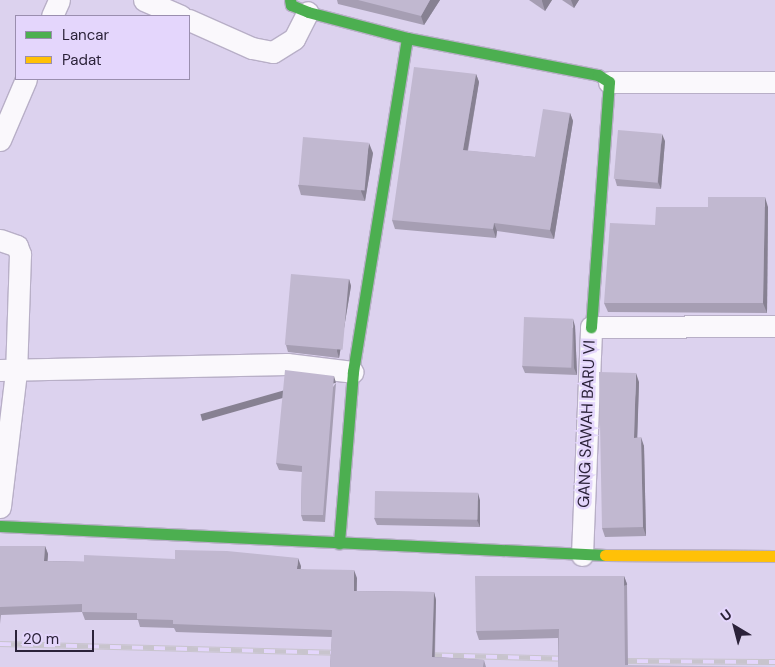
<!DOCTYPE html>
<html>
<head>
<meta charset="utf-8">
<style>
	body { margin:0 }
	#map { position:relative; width:775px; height:667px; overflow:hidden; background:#dcd2ee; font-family:"DM Sans",sans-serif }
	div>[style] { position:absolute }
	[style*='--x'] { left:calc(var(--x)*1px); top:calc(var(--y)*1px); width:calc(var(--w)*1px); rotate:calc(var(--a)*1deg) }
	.roads { filter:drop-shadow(1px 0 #b8afc7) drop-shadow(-1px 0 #b8afc7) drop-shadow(0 1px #b8afc7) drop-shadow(0 -1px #b8afc7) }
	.street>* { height:21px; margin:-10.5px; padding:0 10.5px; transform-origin:10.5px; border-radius:10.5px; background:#faf8fc }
	.fast>* { height:11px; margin:-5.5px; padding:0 5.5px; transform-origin:5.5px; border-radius:5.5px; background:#4caf50 }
	.slow>* { height:11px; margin:-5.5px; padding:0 5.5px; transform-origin:5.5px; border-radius:5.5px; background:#ffc107 }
	.rail>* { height:5.5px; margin-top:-2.75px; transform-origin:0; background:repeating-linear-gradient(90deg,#e4d6fc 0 11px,#c8c4cd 0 22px); box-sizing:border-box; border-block:1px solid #c8c4cd }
	.wall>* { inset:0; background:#a69eb3 }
	.shaded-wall>* { inset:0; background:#878192; transform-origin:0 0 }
	.building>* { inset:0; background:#c1b8d0; transform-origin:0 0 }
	span { translate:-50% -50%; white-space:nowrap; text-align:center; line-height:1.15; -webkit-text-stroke:5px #e4d6fc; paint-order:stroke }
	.street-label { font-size:16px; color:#2b2239 }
	.legend { position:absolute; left:15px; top:15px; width:175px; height:65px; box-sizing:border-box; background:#e4d6fc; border:1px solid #9a8eae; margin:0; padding:6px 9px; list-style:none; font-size:15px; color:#2b2239 }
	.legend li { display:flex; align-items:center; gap:10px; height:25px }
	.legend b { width:25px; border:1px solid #9a8eae }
	.north { position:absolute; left:710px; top:602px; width:50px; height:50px; -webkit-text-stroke:4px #e4d6fc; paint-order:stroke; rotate:323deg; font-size:14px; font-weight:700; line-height:20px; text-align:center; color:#2b2239 }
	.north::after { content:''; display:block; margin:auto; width:18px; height:22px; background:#2b2239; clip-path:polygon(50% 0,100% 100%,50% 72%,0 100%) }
	.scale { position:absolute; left:15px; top:630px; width:79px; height:22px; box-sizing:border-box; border:2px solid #2b2239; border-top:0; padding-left:6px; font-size:15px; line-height:18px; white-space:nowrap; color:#2b2239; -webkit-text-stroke:4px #e4d6fc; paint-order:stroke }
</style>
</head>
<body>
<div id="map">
	<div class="roads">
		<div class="street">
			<i style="--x:144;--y:0;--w:40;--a:23.4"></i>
			<i style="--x:52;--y:16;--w:17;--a:-66"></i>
			<i style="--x:189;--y:20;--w:69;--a:24"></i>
			<i style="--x:252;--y:48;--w:21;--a:11"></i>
			<i style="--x:273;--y:52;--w:25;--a:-32"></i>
			<i style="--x:294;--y:39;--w:30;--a:-63"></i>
			<i style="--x:609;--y:82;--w:166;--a:0"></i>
			<i style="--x:0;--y:140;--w:66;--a:-66.9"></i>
			<i style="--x:0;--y:240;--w:18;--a:19"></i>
			<i style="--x:17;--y:246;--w:9;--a:69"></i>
			<i style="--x:20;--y:254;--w:118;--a:91.9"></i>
			<i style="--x:16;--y:372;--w:136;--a:96.8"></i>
			<i style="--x:0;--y:370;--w:287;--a:-1.2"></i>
			<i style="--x:287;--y:364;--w:66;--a:6.9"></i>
			<i style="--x:582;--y:555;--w:228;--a:-87.7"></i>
			<i style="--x:591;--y:327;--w:184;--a:-0.3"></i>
		</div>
		<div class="fast">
			<i style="--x:290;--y:0;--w:5;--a:79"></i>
			<i style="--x:291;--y:5;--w:18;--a:22"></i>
			<i style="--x:308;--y:12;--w:102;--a:14.7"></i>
			<i style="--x:407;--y:38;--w:338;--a:99.2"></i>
			<i style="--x:353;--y:372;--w:172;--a:94.7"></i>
			<i style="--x:407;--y:38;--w:195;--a:11"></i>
			<i style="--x:598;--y:75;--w:13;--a:32"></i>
			<i style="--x:609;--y:82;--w:246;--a:94.2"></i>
			<i style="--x:0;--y:526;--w:606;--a:2.74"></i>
		</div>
		<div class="slow">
			<i style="--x:605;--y:555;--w:170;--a:0.3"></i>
		</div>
	</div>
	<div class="rail">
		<i style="--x:0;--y:644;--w:345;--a:1.5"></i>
		<i style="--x:420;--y:655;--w:153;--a:1.5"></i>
		<i style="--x:615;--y:661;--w:160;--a:0.4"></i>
	</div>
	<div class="wall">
		<i style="clip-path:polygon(337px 0,440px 0,424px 25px,338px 4px)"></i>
		<i style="clip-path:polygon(529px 0,552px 0,545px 11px)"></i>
		<i style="clip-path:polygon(562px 0,579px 0,574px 8px)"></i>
		<i style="clip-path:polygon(476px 74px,479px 82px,468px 151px,535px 157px,570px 113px,573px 121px,554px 239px,497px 231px,496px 238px,395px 229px,392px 220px)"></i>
		<i style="clip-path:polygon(665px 141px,661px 189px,617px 186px,615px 179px)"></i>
		<i style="clip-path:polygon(373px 153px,365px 201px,301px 195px,298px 185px)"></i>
		<i style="clip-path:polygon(708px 207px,768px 207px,767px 313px,608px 312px,604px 303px,655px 225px)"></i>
		<i style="clip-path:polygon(349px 279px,351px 286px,339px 358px,288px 352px,286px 345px)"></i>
		<i style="clip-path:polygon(575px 326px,577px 375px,525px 373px,522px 366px)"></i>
		<i style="clip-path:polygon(639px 382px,637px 437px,644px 446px,646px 536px,605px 537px,602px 528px)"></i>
		<i style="clip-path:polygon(336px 383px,325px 522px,303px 521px,301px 515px,302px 472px,279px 470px,276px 463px)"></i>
		<i style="clip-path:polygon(480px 500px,480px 527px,377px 525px,374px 518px)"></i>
		<i style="clip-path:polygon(0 546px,45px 546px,48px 554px,47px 561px,301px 566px,300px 569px,357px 578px,357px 591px,434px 592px,436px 600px,435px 657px,484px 660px,486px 667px,330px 667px,332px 637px,176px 632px,174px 628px,140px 627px,138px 620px,85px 620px,82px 612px,1px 615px,0 624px)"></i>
		<i style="clip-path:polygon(624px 576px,627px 584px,628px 665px,558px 667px,558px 638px,479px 640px,476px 631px)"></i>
	</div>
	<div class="shaded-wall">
		<i style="clip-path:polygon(430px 0,440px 0,424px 25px,421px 16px)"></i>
		<i style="clip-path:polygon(542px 0,552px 0,545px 11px,542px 1px)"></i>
		<i style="clip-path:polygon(571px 0,579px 0,574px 8px)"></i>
		<i style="clip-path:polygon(476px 74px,479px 82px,466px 159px,463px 150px)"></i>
		<i style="clip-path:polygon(570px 113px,573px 121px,554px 239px,550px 230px)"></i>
		<i style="clip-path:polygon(662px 134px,665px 141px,661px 189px,658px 182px)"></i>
		<i style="clip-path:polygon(369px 143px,373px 153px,365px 201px,361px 191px)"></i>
		<i style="clip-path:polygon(765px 197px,768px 207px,767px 313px,763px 303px)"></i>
		<i style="clip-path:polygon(494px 223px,497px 231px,496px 238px,493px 229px)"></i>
		<i style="clip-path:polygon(349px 279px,351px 286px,339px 358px,337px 351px)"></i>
		<i style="clip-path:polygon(573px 319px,575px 326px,577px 375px,574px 368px)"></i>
		<i style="clip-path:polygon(636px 373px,639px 382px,637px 446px,634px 438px)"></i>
		<i style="left:334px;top:376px;width:7px;height:139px;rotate:74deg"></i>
		<i style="clip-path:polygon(641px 437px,644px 446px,646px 536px,643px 527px)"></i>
		<i style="clip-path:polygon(478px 493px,480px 500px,480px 527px,477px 520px)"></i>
		<i style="clip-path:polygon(45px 546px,48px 554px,47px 569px,44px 561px)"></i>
		<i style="clip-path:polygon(298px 558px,301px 566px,300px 577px,297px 569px)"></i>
		<i style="clip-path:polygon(354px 570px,357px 578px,356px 599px,354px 591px)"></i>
		<i style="left:624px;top:576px;width:9px;height:89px;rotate:69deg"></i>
		<i style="clip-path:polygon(434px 592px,436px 600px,434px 665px,432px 657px)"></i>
	</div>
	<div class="building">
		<i style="clip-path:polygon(358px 0,430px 0,421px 16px)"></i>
		<i style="clip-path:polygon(414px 67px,476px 74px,463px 150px,535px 157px,543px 109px,570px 113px,550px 230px,494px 223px,493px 229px,392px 220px)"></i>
		<i style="left:618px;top:130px;width:44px;height:49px;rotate:5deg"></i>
		<i style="left:303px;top:137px;width:66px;height:48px;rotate:5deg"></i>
		<i style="clip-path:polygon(708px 197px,765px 197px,763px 303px,604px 303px,610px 223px,655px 225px,656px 207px,708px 207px)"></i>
		<i style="left:291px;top:274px;width:58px;height:71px;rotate:5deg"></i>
		<i style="left:524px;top:317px;width:49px;height:49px;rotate:2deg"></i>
		<i style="clip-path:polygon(285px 370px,334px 376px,323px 515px,301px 515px,302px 466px,276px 463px)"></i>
		<i style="clip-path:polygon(599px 372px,636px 373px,634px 438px,641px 437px,643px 527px,602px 528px)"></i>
		<i style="left:375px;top:491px;width:103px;height:27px;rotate:1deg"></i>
		<i style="clip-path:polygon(0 546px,45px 546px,44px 561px,84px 562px,84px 555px,175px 559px,175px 550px,227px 551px,298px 558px,297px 569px,354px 570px,354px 591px,434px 592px,432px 657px,484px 660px,483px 667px,330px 667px,332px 630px,173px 624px,173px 620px,137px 619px,137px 613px,82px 612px,82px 604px,0 607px)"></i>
		<i style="clip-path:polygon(475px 576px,624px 576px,625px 665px,774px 667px,558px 667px,559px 629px,476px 631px)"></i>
	</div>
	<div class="street-label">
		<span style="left:587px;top:424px;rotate:-88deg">GANG SAWAH BARU VI</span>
	</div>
	<ul class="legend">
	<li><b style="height:6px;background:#4caf50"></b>Lancar</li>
	<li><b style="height:6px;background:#ffc107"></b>Padat</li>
	</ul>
	<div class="north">U</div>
	<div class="scale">20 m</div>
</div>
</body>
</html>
